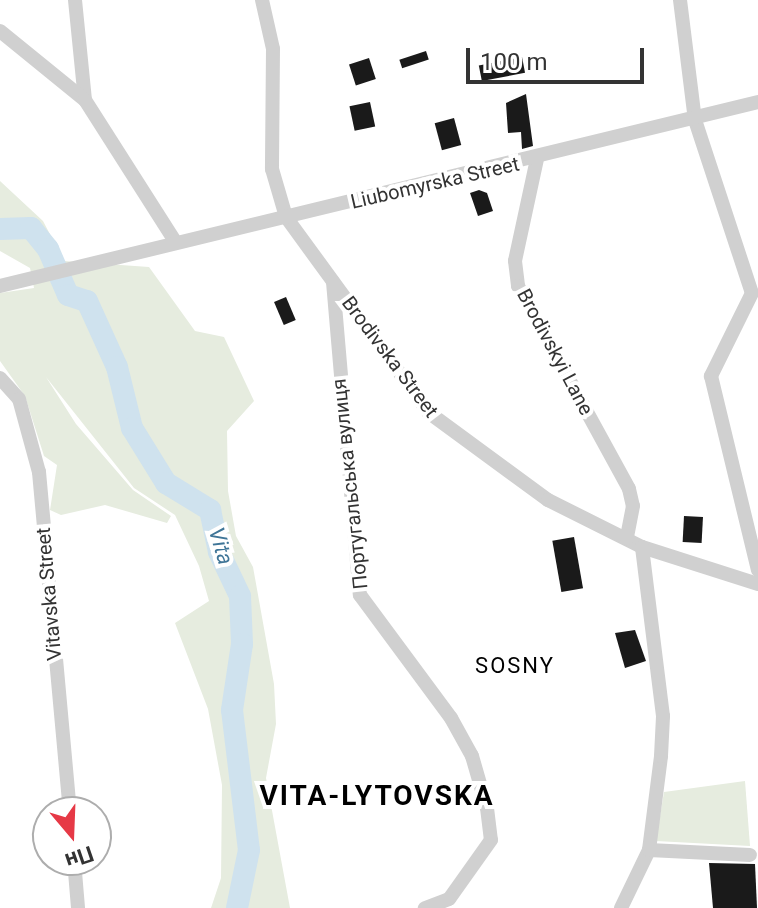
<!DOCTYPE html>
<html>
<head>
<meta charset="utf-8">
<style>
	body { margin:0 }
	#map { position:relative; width:758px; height:908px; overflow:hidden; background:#fff; font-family:Roboto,sans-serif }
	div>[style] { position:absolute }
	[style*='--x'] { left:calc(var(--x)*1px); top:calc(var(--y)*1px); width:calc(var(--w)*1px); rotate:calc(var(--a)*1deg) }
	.green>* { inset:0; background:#e6ecdf }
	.river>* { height:22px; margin:-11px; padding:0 11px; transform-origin:11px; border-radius:11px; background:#cfe2ee }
	.building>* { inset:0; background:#1a1a1a; transform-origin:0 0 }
	.minor>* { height:14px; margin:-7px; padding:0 7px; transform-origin:7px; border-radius:7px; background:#d0d0d0 }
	span { translate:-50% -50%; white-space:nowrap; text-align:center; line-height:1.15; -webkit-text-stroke:8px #fff; paint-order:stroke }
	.street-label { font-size:20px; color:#333 }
	.water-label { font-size:22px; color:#3f7597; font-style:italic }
	.neighbourhood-label { font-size:22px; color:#000; letter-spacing:2px }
	.district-label { font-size:28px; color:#000; font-weight:700; letter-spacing:2px }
	.north { position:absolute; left:32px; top:796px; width:80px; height:80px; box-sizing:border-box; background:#fff; border:2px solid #adadad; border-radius:50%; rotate:161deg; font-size:22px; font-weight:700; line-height:32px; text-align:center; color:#333 }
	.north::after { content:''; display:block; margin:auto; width:28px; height:36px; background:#e63946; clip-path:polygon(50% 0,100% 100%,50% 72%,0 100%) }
	.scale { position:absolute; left:466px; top:48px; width:178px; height:36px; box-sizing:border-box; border:4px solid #333; border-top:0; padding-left:10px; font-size:24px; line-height:28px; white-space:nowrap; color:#333; -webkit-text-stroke:6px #fff; paint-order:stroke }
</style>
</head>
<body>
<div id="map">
	<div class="green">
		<i style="clip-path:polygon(0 181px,43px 221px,64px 261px,149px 267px,195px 331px,224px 337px,254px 401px,227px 431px,228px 491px,236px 536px,253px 567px,274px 684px,276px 724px,266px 778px,290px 908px,211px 908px,221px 878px,222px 785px,208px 709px,175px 623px,209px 601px,199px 566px,175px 515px,134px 488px,46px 377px,76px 424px,133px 490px,171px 516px,167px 523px,105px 505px,61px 515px,50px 510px,57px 465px,44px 456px,25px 396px,0 361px,0 293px,34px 288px,30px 268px,0 251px)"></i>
		<i style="clip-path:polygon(745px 781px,750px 846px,656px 841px,664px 792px)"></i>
	</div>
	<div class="river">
		<i style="--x:0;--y:229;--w:31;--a:-2"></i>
		<i style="--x:31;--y:228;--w:27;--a:51"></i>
		<i style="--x:48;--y:249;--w:50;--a:66.5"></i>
		<i style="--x:68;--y:295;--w:20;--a:18"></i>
		<i style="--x:87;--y:301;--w:72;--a:65.6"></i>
		<i style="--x:117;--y:367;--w:63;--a:76.2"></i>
		<i style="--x:132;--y:428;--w:65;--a:58.3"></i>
		<i style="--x:166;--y:483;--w:52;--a:31.5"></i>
		<i style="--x:210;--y:510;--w:43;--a:77.9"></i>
		<i style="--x:219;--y:552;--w:49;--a:64.5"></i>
		<i style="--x:240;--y:596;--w:48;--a:87.6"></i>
		<i style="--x:242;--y:644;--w:67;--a:98.6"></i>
		<i style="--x:232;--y:710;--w:141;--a:83.1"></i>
		<i style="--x:249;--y:850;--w:59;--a:101.7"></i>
	</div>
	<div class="building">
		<i style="left:426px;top:51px;width:9px;height:28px;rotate:72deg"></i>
		<i style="left:522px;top:57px;width:16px;height:44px;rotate:79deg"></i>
		<i style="left:369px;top:58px;width:22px;height:21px;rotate:72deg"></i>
		<i style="clip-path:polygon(526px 94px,533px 146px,522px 149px,521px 132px,508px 133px,506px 103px)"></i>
		<i style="left:370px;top:102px;width:25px;height:21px;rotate:78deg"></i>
		<i style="left:454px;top:118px;width:28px;height:20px;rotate:75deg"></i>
		<i style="clip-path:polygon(479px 190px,487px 193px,493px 211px,478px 216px,470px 193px)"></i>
		<i style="left:286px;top:297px;width:25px;height:13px;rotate:67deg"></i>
		<i style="left:684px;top:516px;width:19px;height:26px;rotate:3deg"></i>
		<i style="left:574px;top:537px;width:52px;height:22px;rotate:80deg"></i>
		<i style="clip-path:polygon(635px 630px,646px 661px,625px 668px,615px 633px)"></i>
		<i style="clip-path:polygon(709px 863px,755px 864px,757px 908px,713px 908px)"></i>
	</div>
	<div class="minor">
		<i style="--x:75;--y:0;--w:100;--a:84.3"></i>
		<i style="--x:262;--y:0;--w:50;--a:77.3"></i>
		<i style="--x:273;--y:49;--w:120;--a:90.5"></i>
		<i style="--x:272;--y:169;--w:50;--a:73.7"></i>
		<i style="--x:286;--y:217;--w:241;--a:53.9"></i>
		<i style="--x:428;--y:412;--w:149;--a:36.3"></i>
		<i style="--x:548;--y:500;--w:105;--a:26.6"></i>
		<i style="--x:642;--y:547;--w:122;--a:17.7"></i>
		<i style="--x:680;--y:0;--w:121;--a:82.9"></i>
		<i style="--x:695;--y:120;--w:182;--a:71.8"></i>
		<i style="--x:752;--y:293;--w:93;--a:116.3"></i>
		<i style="--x:711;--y:376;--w:200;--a:76.4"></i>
		<i style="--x:0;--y:31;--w:109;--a:39.1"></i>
		<i style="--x:85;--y:100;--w:169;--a:57.5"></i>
		<i style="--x:537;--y:159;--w:104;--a:102.2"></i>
		<i style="--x:515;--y:261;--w:25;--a:83"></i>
		<i style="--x:518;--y:286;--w:231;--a:61.3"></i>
		<i style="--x:629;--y:489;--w:17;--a:77"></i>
		<i style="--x:633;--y:506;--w:33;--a:101"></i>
		<i style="--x:333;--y:282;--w:314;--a:85.1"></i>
		<i style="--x:360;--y:595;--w:153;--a:53.5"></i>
		<i style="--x:451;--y:718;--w:43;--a:61.1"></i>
		<i style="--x:472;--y:756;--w:54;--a:73.9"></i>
		<i style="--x:487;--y:808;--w:32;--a:83"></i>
		<i style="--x:491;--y:840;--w:72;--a:125.4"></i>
		<i style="--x:449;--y:899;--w:26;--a:159"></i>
		<i style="--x:0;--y:286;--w:780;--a:-13.64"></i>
		<i style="--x:0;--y:378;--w:28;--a:48"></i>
		<i style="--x:19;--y:399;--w:76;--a:74.7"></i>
		<i style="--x:39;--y:472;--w:341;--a:84.8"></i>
		<i style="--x:649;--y:850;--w:101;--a:2.8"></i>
		<i style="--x:74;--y:860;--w:48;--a:85.2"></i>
		<i style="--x:621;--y:908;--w:64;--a:-64.2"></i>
		<i style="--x:649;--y:850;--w:95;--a:-82.7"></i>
		<i style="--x:661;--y:756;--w:40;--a:-87.1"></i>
		<i style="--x:663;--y:716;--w:170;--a:-97.1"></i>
	</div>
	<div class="street-label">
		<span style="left:435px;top:183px;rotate:-13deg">Liubomyrska Street</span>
		<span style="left:555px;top:352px;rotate:62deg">Brodivskyi Lane</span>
		<span style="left:390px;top:357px;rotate:53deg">Brodivska Street</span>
		<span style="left:350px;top:484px;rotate:-96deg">Португальська вулиця</span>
		<span style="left:49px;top:594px;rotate:-95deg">Vitavska Street</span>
	</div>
	<div class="water-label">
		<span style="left:221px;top:546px;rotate:73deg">Vita</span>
	</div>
	<div class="neighbourhood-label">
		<span style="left:515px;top:666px">SOSNY</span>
	</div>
	<div class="district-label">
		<span style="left:377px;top:796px">VITA-LYTOVSKA</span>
	</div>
	<div class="north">Пн</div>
	<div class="scale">100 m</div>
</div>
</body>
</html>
